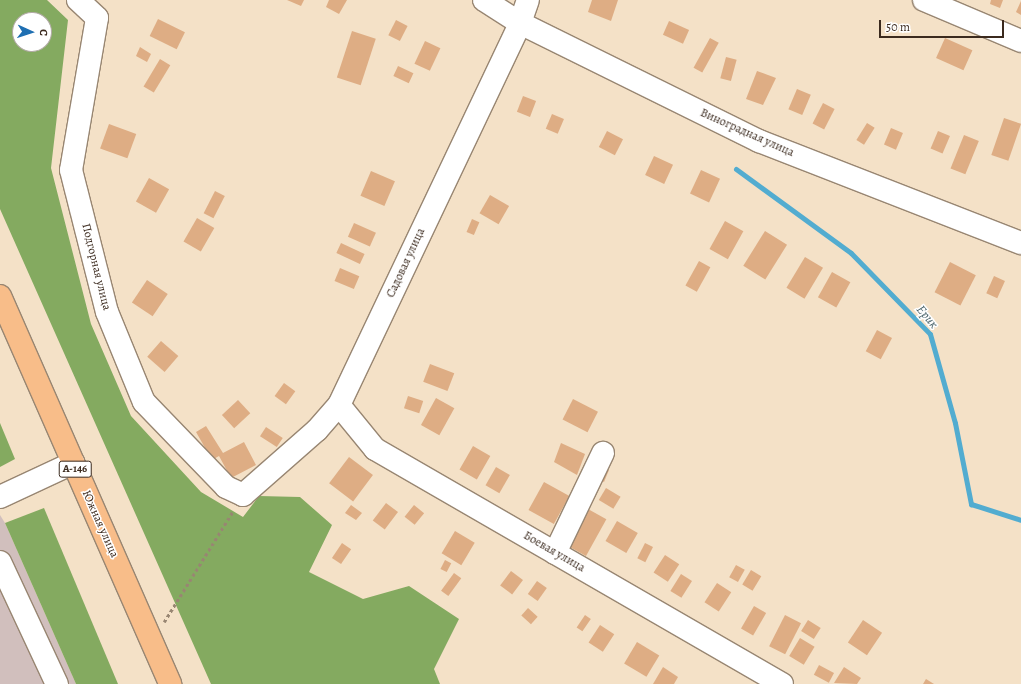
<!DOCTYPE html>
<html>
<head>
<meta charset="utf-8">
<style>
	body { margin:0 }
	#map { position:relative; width:1021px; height:684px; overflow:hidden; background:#f4e1c7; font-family:Alegreya,serif }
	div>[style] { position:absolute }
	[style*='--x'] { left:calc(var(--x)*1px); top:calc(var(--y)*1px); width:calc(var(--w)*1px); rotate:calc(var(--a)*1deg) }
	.industrial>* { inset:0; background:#d1bfbd }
	.forest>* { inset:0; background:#84aa60 }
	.stream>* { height:5px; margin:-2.5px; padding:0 2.5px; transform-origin:2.5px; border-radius:2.5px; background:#52acd0 }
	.building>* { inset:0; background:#dead84; transform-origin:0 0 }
	.path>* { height:2.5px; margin-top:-1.25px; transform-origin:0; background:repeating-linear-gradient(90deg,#988672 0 3px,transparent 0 6px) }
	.roads { filter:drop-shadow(1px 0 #988672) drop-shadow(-1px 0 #988672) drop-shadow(0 1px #988672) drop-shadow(0 -1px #988672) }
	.minor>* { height:22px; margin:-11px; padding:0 11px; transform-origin:11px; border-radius:11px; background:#fff }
	.highway>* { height:22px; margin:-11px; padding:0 11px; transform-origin:11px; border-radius:11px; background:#f8bd89 }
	span { translate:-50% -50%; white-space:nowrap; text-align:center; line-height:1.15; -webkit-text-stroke:3px #fff; paint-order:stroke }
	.shield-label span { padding:1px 3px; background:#fff; border:1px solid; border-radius:3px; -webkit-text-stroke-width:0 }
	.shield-label { font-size:11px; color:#3b2a1e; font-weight:700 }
	.street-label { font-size:12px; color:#3b2a1e }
	.water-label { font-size:13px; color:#445e65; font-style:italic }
	.north { position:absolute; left:12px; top:12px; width:40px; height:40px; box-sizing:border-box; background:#fff; border:1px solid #b1aaa5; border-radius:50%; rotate:93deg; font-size:11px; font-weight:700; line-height:16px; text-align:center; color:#3b2a1e }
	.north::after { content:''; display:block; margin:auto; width:14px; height:18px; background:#1f6fb2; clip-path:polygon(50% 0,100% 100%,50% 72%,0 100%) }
	.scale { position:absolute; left:879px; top:20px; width:125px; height:18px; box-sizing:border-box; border:2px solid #3b2a1e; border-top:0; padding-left:5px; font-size:12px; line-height:14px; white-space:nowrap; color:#3b2a1e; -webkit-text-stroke:3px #fff; paint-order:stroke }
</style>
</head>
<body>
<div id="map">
	<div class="industrial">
		<i style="clip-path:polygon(0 515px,5px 523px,76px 684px,0 684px)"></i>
	</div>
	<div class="forest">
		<i style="clip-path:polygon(evenodd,0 0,47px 0,68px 20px,51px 168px,91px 324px,131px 416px,201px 492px,243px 517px,259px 496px,300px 497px,332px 525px,309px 572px,363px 599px,409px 586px,459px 619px,434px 669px,440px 684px,211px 684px,0 209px,0 0,20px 20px,44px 20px,44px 44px,20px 44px,20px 20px)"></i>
		<i style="clip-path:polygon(0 423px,15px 459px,0 467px)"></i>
		<i style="clip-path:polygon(44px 508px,118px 684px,76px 684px,5px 523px)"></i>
	</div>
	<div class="stream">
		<i style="--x:736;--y:169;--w:142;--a:36.1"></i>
		<i style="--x:851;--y:253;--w:113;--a:45.7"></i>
		<i style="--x:930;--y:334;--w:92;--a:74.3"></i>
		<i style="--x:955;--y:423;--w:83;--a:78.8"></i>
		<i style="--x:971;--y:504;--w:52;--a:17.7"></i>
	</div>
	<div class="building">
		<i style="clip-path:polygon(287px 0,304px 0,301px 6px)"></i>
		<i style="clip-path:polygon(329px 0,347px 0,339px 14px,326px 7px)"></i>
		<i style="clip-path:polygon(592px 0,618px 0,611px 21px,588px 12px)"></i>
		<i style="clip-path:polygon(991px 0,1003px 0,1000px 8px,990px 4px)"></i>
		<i style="clip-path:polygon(1021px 1px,1021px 15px,1016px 12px)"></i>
		<i style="left:158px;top:19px;width:30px;height:19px;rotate:26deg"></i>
		<i style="left:396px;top:20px;width:13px;height:17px;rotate:27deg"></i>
		<i style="left:669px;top:21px;width:22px;height:15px;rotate:24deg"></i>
		<i style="left:352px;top:31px;width:25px;height:49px;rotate:18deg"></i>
		<i style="left:710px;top:38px;width:10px;height:34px;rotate:29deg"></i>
		<i style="left:945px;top:38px;width:30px;height:22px;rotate:24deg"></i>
		<i style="left:425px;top:41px;width:17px;height:25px;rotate:25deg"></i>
		<i style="clip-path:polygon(140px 47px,151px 54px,147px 62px,136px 56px)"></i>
		<i style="left:726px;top:57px;width:11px;height:22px;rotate:15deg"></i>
		<i style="left:160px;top:59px;width:12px;height:32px;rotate:31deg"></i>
		<i style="left:398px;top:66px;width:17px;height:11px;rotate:25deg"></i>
		<i style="clip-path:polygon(757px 71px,776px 78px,763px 105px,746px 99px)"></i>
		<i style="left:797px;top:89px;width:15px;height:22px;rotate:23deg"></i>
		<i style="left:523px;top:96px;width:14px;height:17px;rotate:21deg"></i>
		<i style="left:823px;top:103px;width:13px;height:23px;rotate:27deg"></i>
		<i style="left:552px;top:114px;width:13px;height:16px;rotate:23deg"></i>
		<i style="left:1004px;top:118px;width:18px;height:39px;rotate:19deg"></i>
		<i style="left:867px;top:123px;width:9px;height:20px;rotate:32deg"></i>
		<i style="left:109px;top:124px;width:29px;height:26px;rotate:20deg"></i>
		<i style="left:891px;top:128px;width:13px;height:18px;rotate:23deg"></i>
		<i style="left:607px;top:131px;width:18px;height:18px;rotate:27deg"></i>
		<i style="left:938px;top:131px;width:13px;height:19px;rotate:23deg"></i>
		<i style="left:964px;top:135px;width:16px;height:36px;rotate:22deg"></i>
		<i style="left:654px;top:156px;width:21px;height:21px;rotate:25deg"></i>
		<i style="left:701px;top:170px;width:21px;height:26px;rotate:25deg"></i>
		<i style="left:371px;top:171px;width:26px;height:27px;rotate:23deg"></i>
		<i style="left:149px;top:178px;width:23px;height:27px;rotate:29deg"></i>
		<i style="left:215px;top:191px;width:11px;height:25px;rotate:27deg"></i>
		<i style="left:490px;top:195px;width:22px;height:21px;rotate:30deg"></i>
		<i style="left:197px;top:218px;width:20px;height:27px;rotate:30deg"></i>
		<i style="left:472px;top:219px;width:8px;height:14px;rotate:23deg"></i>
		<i style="left:725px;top:221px;width:21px;height:32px;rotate:29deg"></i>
		<i style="left:354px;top:223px;width:24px;height:15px;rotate:24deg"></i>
		<i style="left:765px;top:231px;width:26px;height:41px;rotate:32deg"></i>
		<i style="left:341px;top:243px;width:26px;height:11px;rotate:25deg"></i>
		<i style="left:805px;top:257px;width:21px;height:36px;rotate:31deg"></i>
		<i style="left:699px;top:261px;width:13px;height:28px;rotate:29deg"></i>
		<i style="left:950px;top:262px;width:29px;height:34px;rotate:27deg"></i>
		<i style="left:340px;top:268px;width:21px;height:14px;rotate:23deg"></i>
		<i style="left:832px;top:272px;width:21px;height:29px;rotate:29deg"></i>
		<i style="left:994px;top:276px;width:12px;height:19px;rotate:24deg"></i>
		<i style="left:147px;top:280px;width:25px;height:27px;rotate:34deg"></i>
		<i style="left:877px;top:330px;width:17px;height:24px;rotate:28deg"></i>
		<i style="left:161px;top:341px;width:23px;height:21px;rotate:41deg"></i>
		<i style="left:430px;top:364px;width:26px;height:19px;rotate:21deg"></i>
		<i style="left:284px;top:383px;width:14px;height:16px;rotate:36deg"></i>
		<i style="left:408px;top:396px;width:16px;height:13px;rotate:18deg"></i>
		<i style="left:436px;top:398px;width:21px;height:31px;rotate:29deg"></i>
		<i style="left:573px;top:399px;width:28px;height:23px;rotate:27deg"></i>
		<i style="left:238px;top:400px;width:18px;height:22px;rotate:47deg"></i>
		<i style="clip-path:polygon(206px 426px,223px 453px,244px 442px,256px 465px,231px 478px,219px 456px,212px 460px,196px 432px)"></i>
		<i style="left:266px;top:427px;width:20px;height:11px;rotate:33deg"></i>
		<i style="clip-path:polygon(561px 443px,585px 454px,577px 475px,554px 462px)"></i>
		<i style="left:473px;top:446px;width:20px;height:27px;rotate:30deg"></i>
		<i style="left:349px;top:457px;width:30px;height:33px;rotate:37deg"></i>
		<i style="left:496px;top:467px;width:16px;height:21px;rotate:30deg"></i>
		<i style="clip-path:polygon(604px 467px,609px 470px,604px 482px,598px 479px)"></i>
		<i style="left:544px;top:482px;width:29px;height:32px;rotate:29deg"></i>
		<i style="left:606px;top:488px;width:17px;height:14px;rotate:31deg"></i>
		<i style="left:386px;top:503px;width:15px;height:22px;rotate:37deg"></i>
		<i style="clip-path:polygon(351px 505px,362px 513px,356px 520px,345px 513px)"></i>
		<i style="left:414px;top:505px;width:13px;height:15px;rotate:39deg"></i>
		<i style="left:588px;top:509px;width:21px;height:42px;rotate:29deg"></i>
		<i style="left:617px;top:521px;width:24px;height:23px;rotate:30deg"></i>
		<i style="left:455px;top:531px;width:23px;height:26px;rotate:31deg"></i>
		<i style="left:342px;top:543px;width:11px;height:18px;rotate:34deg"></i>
		<i style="left:645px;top:543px;width:9px;height:17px;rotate:27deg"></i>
		<i style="left:665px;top:555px;width:17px;height:21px;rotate:33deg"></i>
		<i style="left:445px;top:560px;width:7px;height:10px;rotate:27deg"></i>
		<i style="left:736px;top:565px;width:10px;height:14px;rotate:29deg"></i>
		<i style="left:751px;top:570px;width:12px;height:17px;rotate:31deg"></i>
		<i style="left:511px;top:571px;width:15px;height:18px;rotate:37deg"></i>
		<i style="left:454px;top:573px;width:9px;height:22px;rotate:36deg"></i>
		<i style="left:681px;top:574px;width:13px;height:20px;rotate:32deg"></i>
		<i style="left:537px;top:581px;width:12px;height:16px;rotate:35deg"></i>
		<i style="left:717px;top:583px;width:17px;height:23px;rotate:33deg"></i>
		<i style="left:754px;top:606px;width:14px;height:26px;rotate:30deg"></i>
		<i style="left:528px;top:608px;width:13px;height:10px;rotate:42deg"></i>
		<i style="left:585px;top:615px;width:7px;height:15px;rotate:34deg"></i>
		<i style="left:785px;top:615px;width:18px;height:35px;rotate:27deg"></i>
		<i style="left:808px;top:620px;width:15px;height:13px;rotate:32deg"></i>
		<i style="left:863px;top:620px;width:23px;height:27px;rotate:34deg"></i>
		<i style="left:600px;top:625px;width:17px;height:21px;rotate:33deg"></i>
		<i style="left:800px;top:638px;width:17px;height:21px;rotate:31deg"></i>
		<i style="left:637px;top:642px;width:26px;height:25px;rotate:31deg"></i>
		<i style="left:819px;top:665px;width:17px;height:11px;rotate:28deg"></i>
		<i style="clip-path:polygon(663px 667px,678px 677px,674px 684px,653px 684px)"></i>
		<i style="clip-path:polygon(844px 667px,861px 678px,857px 684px,834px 683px)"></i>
		<i style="clip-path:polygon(926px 679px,934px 684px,923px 684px)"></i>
	</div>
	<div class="path">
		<i style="--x:164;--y:622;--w:131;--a:-58.1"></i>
	</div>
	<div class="roads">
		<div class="minor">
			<i style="--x:78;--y:0;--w:26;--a:43"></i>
			<i style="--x:97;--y:18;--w:154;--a:99.7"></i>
			<i style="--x:71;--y:170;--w:146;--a:75.8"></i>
			<i style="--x:107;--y:312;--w:97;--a:67.7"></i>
			<i style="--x:144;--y:402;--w:118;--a:46"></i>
			<i style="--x:226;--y:487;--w:19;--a:25"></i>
			<i style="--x:243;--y:495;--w:98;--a:-41.3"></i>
			<i style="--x:317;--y:430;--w:33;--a:-49"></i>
			<i style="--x:339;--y:405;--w:423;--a:-64.6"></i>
			<i style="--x:520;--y:23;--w:24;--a:-71"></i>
			<i style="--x:484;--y:0;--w:43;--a:32.6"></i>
			<i style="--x:520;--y:23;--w:267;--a:26.3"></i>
			<i style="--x:759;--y:141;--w:281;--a:21.3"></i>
			<i style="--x:924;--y:0;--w:105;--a:22.9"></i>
			<i style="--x:339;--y:405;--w:57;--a:50.7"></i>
			<i style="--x:375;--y:449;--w:470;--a:30"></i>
			<i style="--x:0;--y:497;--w:81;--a:-25"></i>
			<i style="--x:555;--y:553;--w:111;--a:-64.4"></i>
			<i style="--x:0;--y:562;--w:135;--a:65"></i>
		</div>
		<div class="highway">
			<i style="--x:0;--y:296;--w:424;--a:66.3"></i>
		</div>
	</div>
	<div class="shield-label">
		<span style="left:75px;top:469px">А-146</span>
	</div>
	<div class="street-label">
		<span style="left:747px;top:133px;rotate:24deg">Виноградная улица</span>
		<span style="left:406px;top:263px;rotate:-65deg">Садовая улица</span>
		<span style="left:96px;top:267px;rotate:76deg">Подгорная улица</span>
		<span style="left:100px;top:524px;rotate:66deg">Южная улица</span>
		<span style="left:554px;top:552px;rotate:30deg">Боевая улица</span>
	</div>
	<div class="water-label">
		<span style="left:927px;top:317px;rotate:50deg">Ерик</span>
	</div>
	<div class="north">С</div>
	<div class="scale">50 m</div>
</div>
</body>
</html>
